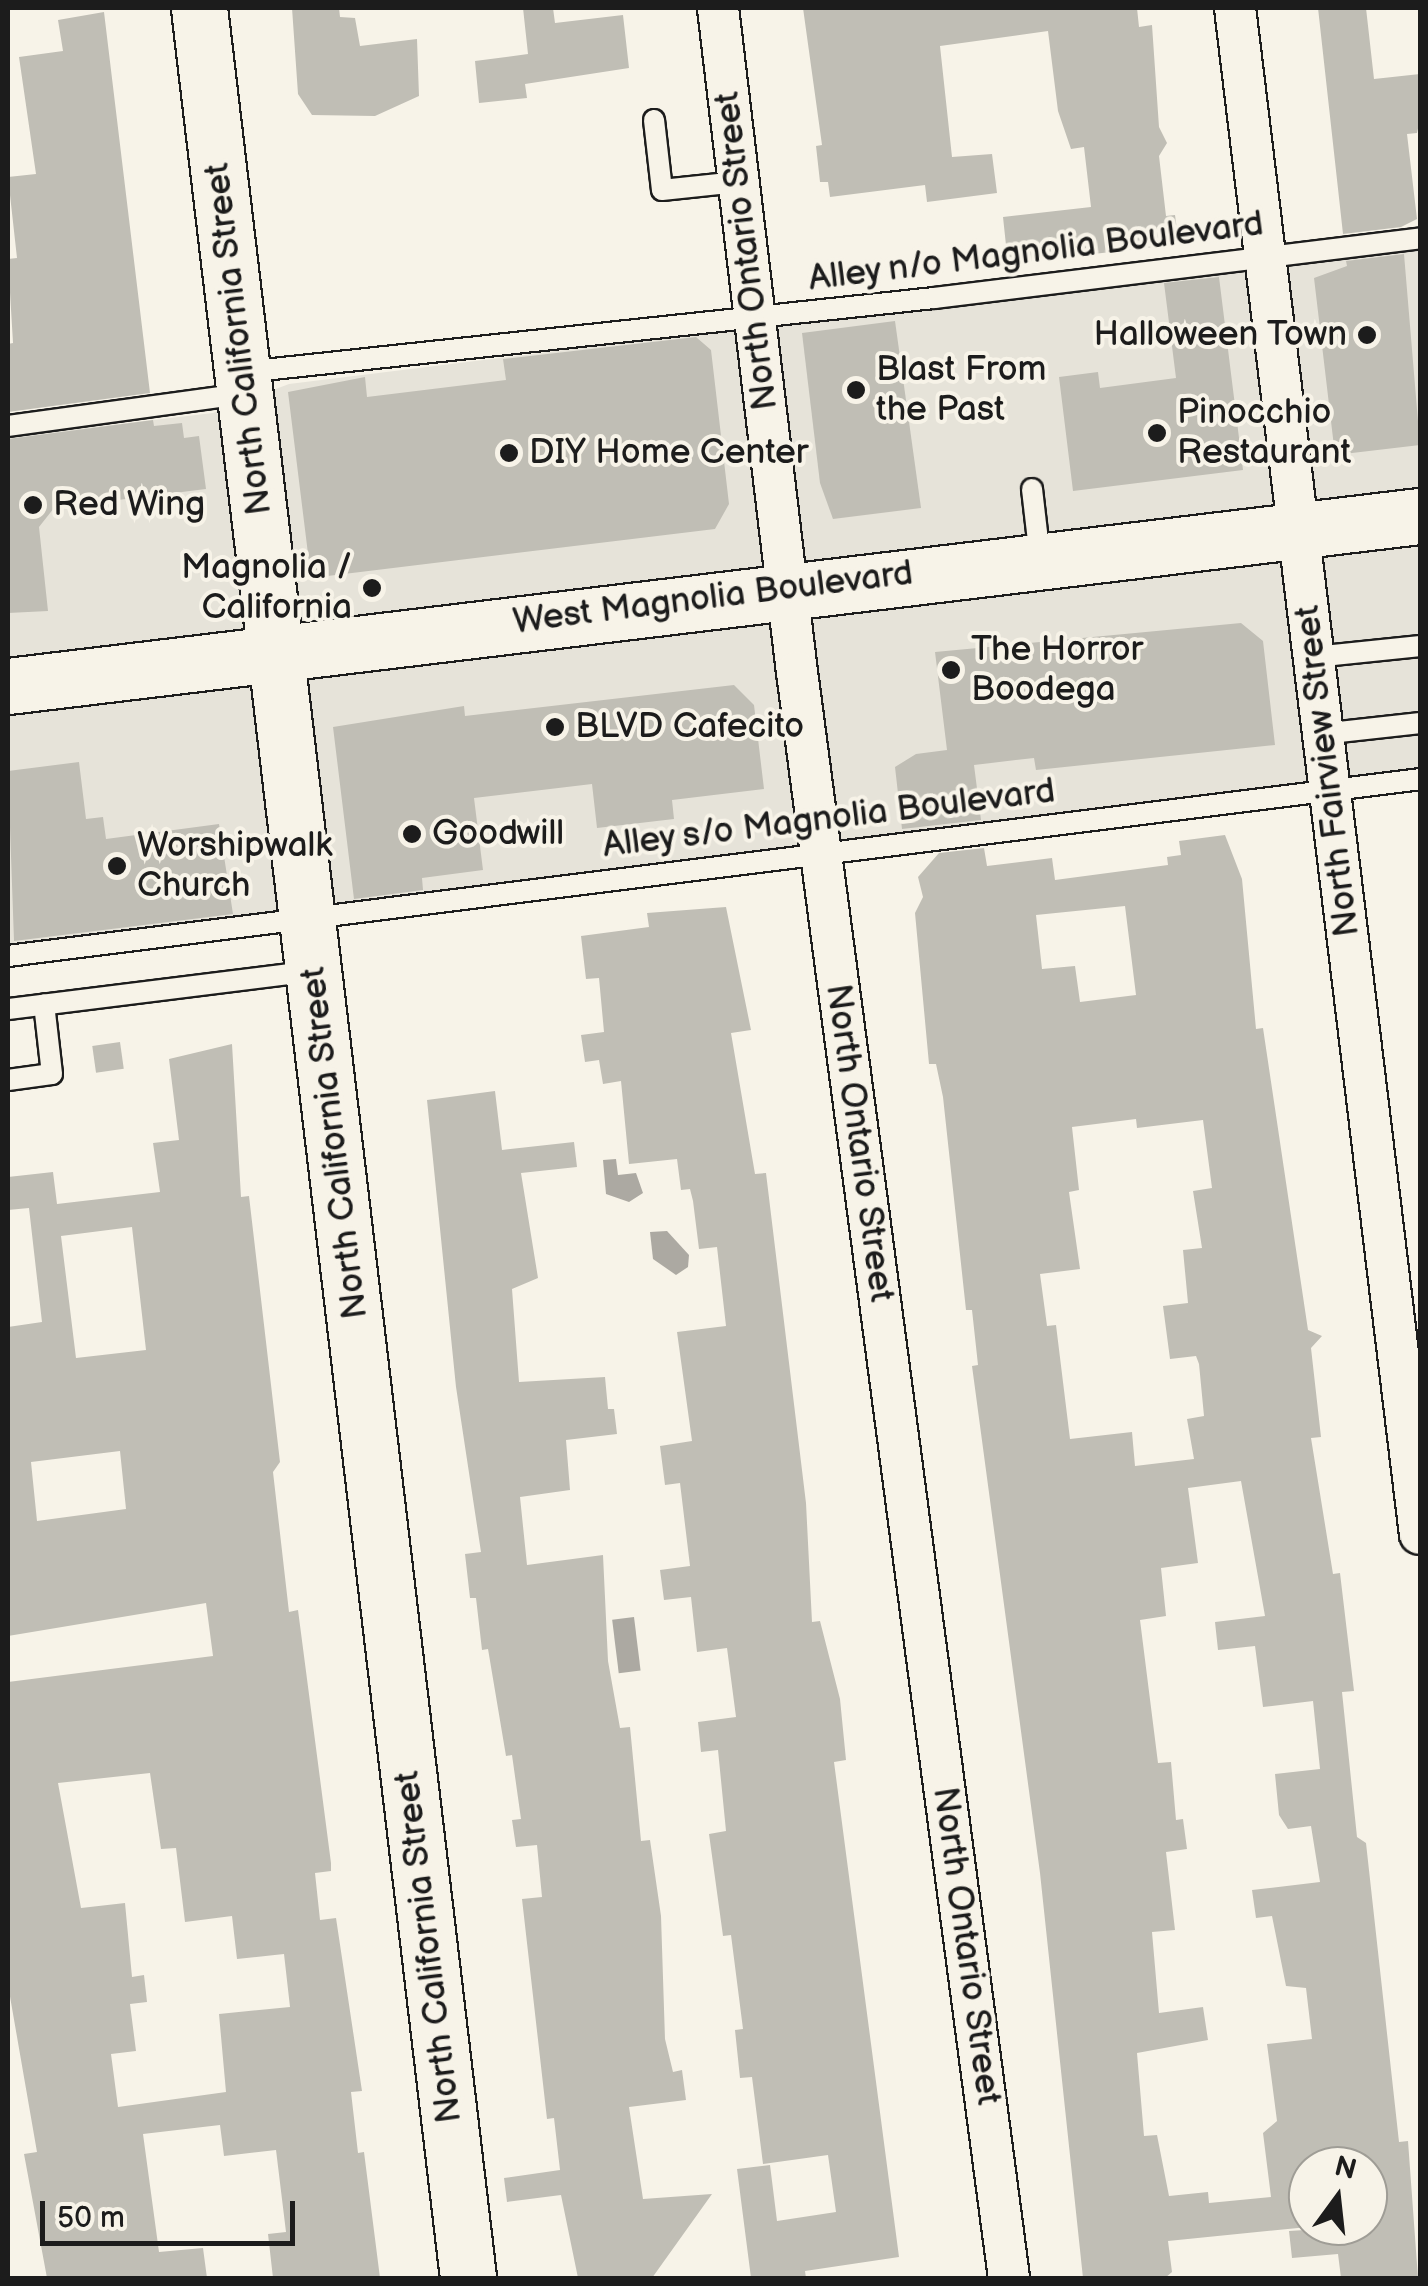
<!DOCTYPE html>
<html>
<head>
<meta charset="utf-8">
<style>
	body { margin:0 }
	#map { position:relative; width:1428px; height:2286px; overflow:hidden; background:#f7f3e8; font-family:"Balsamiq Sans",sans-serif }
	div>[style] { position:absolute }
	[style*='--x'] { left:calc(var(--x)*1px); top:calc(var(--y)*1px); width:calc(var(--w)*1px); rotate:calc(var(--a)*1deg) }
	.built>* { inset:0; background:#e6e3d9 }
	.water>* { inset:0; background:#aca9a2; transform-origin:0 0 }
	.building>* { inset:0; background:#c0beb5; transform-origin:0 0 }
	.roads { filter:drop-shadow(2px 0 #1c1c1c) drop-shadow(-2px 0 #1c1c1c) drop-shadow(0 2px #1c1c1c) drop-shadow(0 -2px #1c1c1c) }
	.lane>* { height:20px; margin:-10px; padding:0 10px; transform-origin:10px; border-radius:10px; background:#f7f3e8 }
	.street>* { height:40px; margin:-20px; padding:0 20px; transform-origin:20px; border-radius:20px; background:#f7f3e8 }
	.secondary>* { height:55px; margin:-27.5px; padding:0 27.5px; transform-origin:27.5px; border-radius:27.5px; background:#f7f3e8 }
	.dots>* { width:28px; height:28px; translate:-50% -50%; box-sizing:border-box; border:5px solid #f7f3e8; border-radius:50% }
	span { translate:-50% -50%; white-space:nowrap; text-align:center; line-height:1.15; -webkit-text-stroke:8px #f7f3e8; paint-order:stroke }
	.street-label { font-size:35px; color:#1c1c1c }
	.poi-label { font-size:35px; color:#1c1c1c }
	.right { translate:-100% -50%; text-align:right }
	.left { translate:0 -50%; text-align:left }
	.frame { position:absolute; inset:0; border:10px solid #1c1c1c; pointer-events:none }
	.north { position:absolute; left:1288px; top:2146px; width:100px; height:100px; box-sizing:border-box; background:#f7f3e8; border:2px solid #9f9d96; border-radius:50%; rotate:15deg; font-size:28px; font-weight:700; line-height:40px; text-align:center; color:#1c1c1c }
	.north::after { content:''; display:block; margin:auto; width:35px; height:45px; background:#1c1c1c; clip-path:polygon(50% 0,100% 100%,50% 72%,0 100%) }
	.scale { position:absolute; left:40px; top:2201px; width:255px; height:45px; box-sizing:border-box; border:5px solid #1c1c1c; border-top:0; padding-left:12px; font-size:30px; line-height:35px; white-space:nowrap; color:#1c1c1c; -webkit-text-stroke:8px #f7f3e8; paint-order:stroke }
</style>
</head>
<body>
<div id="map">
	<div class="built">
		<i style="clip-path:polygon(1420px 245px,1420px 777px,8px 956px,8px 437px,213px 413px,289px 384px)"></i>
	</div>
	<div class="water">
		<i style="clip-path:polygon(616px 1159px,618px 1175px,636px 1173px,643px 1193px,629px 1202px,606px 1194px,603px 1160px)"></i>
		<i style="clip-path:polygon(667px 1231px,689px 1255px,688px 1267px,676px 1275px,653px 1259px,650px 1232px)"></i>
		<i style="left:634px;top:1617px;width:54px;height:22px;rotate:83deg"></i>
	</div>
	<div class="building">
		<i style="clip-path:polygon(292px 8px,339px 8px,340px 17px,355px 18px,360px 46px,417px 39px,419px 96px,375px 116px,312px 115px,298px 94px)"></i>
		<i style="clip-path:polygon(523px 8px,553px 8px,555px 23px,623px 15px,629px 68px,525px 84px,527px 98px,479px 103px,475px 61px,528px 54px)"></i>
		<i style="clip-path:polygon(803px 8px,1137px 8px,1139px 27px,1152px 25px,1159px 127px,1167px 143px,1159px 156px,1166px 216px,1175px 215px,1179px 244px,1008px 264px,1003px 217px,1091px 207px,1084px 147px,1071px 149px,1058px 111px,1048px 31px,940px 46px,952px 157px,992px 154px,997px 193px,927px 202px,925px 185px,830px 197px,828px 182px,820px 182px,816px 146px,822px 145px)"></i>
		<i style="clip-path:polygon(1318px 8px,1366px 8px,1374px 79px,1420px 74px,1420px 119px,1417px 133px,1407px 134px,1417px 219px,1401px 227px,1343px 234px)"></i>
		<i style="clip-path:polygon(104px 12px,150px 393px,8px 412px,8px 344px,13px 343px,8px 259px,17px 258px,8px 177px,36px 174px,19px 57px,63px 51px,58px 20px)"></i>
		<i style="clip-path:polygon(1404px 254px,1420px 445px,1335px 455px,1314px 278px,1347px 266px,1346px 261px)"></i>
		<i style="clip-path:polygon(1219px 277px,1243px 470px,1073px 491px,1059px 377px,1098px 372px,1100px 388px,1176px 378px,1164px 283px)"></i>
		<i style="clip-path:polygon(895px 321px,921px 508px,833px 519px,820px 483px,802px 333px)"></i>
		<i style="clip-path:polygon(696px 337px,711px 350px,729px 504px,715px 529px,311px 578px,288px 392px,365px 377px,367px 397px,506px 380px,503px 359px)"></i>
		<i style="clip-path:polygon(153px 420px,154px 426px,182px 423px,184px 438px,199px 436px,206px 489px,54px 508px,39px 527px,48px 611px,8px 613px,8px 439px)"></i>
		<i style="clip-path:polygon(1241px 623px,1263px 641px,1275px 745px,1036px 770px,1034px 758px,974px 765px,981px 820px,902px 829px,895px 767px,916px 754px,947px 750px,935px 652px)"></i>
		<i style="clip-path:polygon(734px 685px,754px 705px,764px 789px,672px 800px,674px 819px,597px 828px,592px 784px,474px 798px,483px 870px,422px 878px,423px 890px,354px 899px,333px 727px,464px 706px,465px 716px)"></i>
		<i style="clip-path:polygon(79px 762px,86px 819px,103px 817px,106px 839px,219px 824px,233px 914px,14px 941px,8px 771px)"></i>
		<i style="clip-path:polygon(evenodd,1225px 835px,1242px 879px,1256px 1029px,1263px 1028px,1308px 1330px,1322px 1336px,1311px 1348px,1321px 1437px,1311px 1438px,1333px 1574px,1340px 1573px,1354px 1691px,1342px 1692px,1357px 1837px,1366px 1843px,1399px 2142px,1408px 2141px,1418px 2278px,1341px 2278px,1338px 2254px,1292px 2258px,1289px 2231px,1368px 2226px,1368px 2166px,1308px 2166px,1308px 2227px,1168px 2241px,1172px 2272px,1165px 2278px,1083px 2278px,1040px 1873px,972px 1366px,978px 1365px,972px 1310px,966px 1310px,943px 1097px,936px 1064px,929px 1064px,915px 913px,923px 897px,918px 877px,939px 853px,984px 848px,987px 866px,1052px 858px,1055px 880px,1168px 865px,1167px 857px,1181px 855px,1179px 841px,1225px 835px,1125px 906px,1136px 995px,1080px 1002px,1075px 966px,1042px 969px,1036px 915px,1125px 906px,1225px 835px,1136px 1119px,1137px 1128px,1203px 1120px,1212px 1188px,1193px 1191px,1202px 1248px,1183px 1250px,1188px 1303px,1163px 1306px,1170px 1359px,1196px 1356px,1199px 1364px,1204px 1416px,1187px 1419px,1194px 1459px,1135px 1466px,1132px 1432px,1070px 1439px,1056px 1325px,1047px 1326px,1040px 1274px,1080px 1269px,1069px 1192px,1079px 1190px,1072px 1127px,1136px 1119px,1225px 835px,1241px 1481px,1265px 1616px,1215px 1622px,1218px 1650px,1255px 1646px,1263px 1707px,1313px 1701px,1320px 1769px,1275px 1774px,1279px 1815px,1288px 1829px,1311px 1826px,1320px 1882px,1252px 1890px,1256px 1918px,1272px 1916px,1286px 1986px,1306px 1988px,1312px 2039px,1267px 2044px,1277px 2121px,1263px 2133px,1271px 2197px,1209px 2203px,1208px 2192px,1169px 2196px,1157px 2135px,1144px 2136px,1137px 2053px,1208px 2040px,1203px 2007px,1159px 2013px,1152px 1932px,1175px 1930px,1166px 1852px,1187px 1849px,1183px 1819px,1176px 1820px,1171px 1762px,1158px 1763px,1140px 1620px,1166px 1616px,1161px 1568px,1198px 1563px,1188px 1488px,1241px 1481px)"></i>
		<i style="clip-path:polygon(726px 907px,751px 1030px,731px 1033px,755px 1174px,766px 1173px,806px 1503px,812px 1622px,820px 1621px,840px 1699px,846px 1760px,834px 1762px,899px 2257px,805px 2271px,806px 2278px,751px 2278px,737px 2169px,770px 2165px,777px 2221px,836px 2212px,828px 2155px,763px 2164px,752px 2077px,740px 2078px,735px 2030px,743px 2029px,731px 1935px,723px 1936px,709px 1834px,726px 1831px,718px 1750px,701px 1752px,698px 1722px,736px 1717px,727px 1648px,697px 1652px,691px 1597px,664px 1600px,660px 1570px,690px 1566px,680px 1483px,665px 1485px,660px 1446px,692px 1441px,677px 1332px,726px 1326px,717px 1247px,699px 1249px,693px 1201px,690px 1189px,681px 1190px,677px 1159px,629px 1164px,621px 1081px,603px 1084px,599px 1060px,585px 1062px,581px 1035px,604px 1032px,599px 978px,586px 979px,581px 936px,649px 927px,647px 913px)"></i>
		<i style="left:120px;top:1042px;width:27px;height:28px;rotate:82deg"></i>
		<i style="clip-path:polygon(evenodd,232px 1044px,241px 1197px,249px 1196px,280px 1462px,273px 1472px,289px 1612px,298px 1610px,331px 1863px,331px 1871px,315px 1873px,320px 1920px,336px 1918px,362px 2091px,351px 2092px,358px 2153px,364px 2152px,380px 2278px,273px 2278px,268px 2234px,286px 2232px,276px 2150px,224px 2156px,220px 2125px,143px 2134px,159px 2252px,203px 2248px,207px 2278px,47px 2278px,24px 2154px,37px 2152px,8px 1985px,8px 1682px,213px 1656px,206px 1603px,8px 1636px,8px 1327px,42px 1322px,29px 1208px,8px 1210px,8px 1177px,53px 1172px,57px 1204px,160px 1192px,153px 1143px,179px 1140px,169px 1059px,232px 1044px,132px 1227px,146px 1350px,76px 1358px,61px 1236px,132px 1227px,232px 1044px,120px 1451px,126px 1509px,37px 1521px,31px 1462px,120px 1451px,232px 1044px,150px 1773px,161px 1849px,176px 1848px,185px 1922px,232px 1916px,237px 1959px,284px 1954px,290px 2007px,219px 2014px,226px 2092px,118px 2107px,111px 2054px,136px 2051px,130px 2004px,147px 2002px,144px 1975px,132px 1977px,125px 1903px,81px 1908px,58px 1783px,150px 1773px)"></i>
		<i style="clip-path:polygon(495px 1091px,502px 1150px,574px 1142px,577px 1167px,521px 1173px,538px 1278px,512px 1289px,519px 1382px,605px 1377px,608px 1409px,614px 1409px,617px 1434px,566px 1440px,570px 1490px,520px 1497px,527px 1565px,603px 1555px,608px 1661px,620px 1728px,630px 1727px,641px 1841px,650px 1840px,661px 1916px,665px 2039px,673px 2072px,682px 2070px,686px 2100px,629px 2107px,643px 2199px,712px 2194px,652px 2278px,578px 2278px,561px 2195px,507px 2202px,504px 2178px,560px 2170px,554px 2118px,547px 2119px,522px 1899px,542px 1897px,537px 1845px,516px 1847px,512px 1820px,521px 1819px,512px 1755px,506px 1756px,488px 1649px,482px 1650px,476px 1598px,470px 1598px,465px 1554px,481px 1552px,456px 1387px,427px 1100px)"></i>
	</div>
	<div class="roads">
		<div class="lane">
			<i style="--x:654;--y:120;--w:70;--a:83.5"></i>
			<i style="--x:662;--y:190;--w:76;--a:-6"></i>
			<i style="--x:245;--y:372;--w:693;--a:-6.13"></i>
			<i style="--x:934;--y:298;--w:490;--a:-7"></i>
			<i style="--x:8;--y:426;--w:236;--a:-7.8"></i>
			<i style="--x:1032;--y:489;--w:69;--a:83.4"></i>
			<i style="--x:1314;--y:657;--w:107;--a:-5.9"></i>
			<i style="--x:1321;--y:734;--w:100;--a:-6.3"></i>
			<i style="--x:8;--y:956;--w:1423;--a:-7.14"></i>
			<i style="--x:8;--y:1009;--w:307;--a:-7.1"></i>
			<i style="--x:8;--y:1080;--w:44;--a:-7.8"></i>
			<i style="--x:52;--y:1074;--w:70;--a:-96.5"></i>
		</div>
		<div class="street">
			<i style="--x:718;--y:8;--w:669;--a:83.22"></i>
			<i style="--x:797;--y:672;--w:1620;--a:82.48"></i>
			<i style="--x:1235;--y:8;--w:1537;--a:83.09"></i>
		</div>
		<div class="secondary">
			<i style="--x:199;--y:8;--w:2286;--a:83.24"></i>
			<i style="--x:8;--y:686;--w:1422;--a:-6.87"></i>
		</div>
	</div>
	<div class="dots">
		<i style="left:1367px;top:335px;background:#1c1c1c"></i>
		<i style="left:856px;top:390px;background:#1c1c1c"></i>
		<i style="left:1157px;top:433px;background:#1c1c1c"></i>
		<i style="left:509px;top:453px;background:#1c1c1c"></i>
		<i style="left:33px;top:505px;background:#1c1c1c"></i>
		<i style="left:372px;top:588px;background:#1c1c1c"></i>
		<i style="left:951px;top:670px;background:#1c1c1c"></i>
		<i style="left:555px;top:727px;background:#1c1c1c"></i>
		<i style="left:412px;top:834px;background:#1c1c1c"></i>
		<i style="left:117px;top:866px;background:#1c1c1c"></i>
	</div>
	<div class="street-label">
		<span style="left:747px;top:251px;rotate:-97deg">North Ontario Street</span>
		<span style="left:1036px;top:252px;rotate:-7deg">Alley n/o Magnolia Boulevard</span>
		<span style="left:239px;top:339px;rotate:-97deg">North California Street</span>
		<span style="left:713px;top:598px;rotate:-7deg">West Magnolia Boulevard</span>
		<span style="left:1328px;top:771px;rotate:-97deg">North Fairview Street</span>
		<span style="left:829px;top:819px;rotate:-7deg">Alley s/o Magnolia Boulevard</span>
		<span style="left:335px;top:1143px;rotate:-97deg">North California Street</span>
		<span style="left:859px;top:1143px;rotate:82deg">North Ontario Street</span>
		<span style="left:966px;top:1946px;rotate:82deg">North Ontario Street</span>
		<span style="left:429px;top:1947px;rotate:-97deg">North California Street</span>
	</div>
	<div class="poi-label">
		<span class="right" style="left:1347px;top:335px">Halloween Town</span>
		<span class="left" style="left:876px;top:390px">Blast From<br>the Past</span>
		<span class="left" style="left:1177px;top:433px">Pinocchio<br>Restaurant</span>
		<span class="left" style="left:529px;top:453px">DIY Home Center</span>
		<span class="left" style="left:53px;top:505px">Red Wing</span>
		<span class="right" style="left:352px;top:588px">Magnolia /<br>California</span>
		<span class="left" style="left:971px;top:670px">The Horror<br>Boodega</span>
		<span class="left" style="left:575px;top:727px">BLVD Cafecito</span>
		<span class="left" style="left:432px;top:834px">Goodwill</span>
		<span class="left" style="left:137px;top:866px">Worshipwalk<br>Church</span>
	</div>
	<div class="frame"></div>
	<div class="north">N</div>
	<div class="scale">50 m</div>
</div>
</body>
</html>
